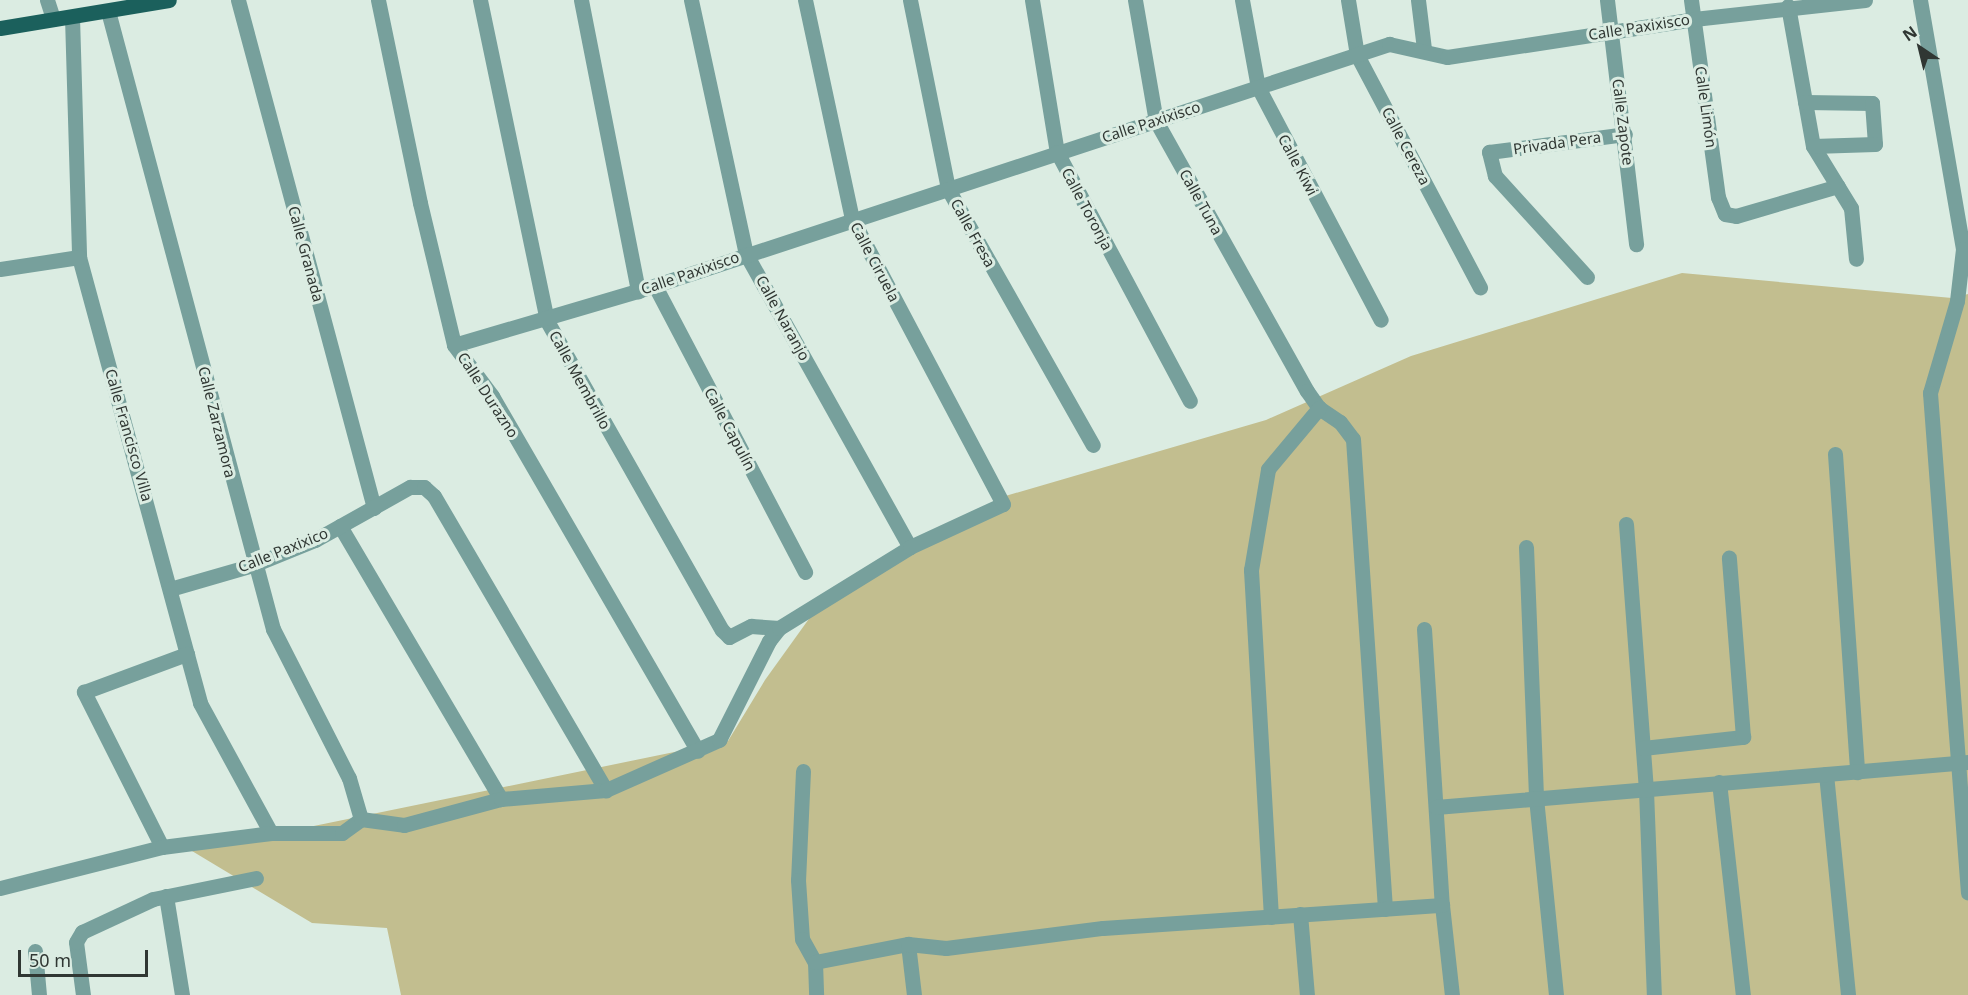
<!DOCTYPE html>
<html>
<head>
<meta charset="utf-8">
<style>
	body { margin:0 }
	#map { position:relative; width:1968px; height:995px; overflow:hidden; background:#dbece2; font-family:"Noto Sans",sans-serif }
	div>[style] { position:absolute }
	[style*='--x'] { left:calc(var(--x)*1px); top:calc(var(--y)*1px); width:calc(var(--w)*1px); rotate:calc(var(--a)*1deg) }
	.green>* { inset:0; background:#c2be8f }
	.minor>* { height:15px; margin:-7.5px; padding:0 7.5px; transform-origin:7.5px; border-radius:7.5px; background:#77a09c }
	.major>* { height:15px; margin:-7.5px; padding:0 7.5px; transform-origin:7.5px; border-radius:7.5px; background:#1b605c }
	span { translate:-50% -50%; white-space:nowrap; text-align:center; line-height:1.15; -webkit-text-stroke:6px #dbece2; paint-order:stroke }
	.street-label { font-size:15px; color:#303733 }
	.north { position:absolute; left:1890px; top:18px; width:60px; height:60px; -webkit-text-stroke:4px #dbece2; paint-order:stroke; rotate:325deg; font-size:16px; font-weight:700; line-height:24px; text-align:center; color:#303733 }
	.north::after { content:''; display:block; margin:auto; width:21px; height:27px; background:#303733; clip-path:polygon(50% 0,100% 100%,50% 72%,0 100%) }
	.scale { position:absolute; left:18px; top:950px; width:130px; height:27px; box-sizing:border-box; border:3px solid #303733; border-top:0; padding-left:8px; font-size:18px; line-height:21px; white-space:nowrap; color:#303733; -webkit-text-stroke:4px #dbece2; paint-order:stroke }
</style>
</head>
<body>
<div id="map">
	<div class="green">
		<i style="clip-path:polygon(1682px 273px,1952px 298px,1968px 294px,1968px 995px,401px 995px,387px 928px,312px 923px,192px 851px,728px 741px,765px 680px,811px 616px,1002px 497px,1266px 420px,1411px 356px)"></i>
	</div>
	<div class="minor">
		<i style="--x:47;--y:0;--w:20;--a:72"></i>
		<i style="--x:238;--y:0;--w:526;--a:75.01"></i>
		<i style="--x:378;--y:0;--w:207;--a:78.3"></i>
		<i style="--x:420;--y:203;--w:146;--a:76.5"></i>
		<i style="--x:454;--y:345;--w:64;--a:53.3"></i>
		<i style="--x:492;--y:396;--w:410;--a:59.9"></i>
		<i style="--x:480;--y:0;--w:328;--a:78.2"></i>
		<i style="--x:547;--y:321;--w:355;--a:60.5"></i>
		<i style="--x:722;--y:630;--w:10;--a:45"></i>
		<i style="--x:729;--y:637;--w:25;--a:-27"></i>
		<i style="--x:751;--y:626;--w:28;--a:4"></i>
		<i style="--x:581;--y:0;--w:297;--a:78.9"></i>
		<i style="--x:691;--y:0;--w:260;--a:77.8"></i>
		<i style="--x:746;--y:254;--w:336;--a:60.8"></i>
		<i style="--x:910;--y:0;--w:193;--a:78.6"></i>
		<i style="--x:948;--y:189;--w:294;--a:60.5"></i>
		<i style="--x:1032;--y:0;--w:154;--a:80.7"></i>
		<i style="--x:1057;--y:152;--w:282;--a:61.9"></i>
		<i style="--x:1135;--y:0;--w:123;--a:80.2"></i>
		<i style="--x:1156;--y:121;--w:309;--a:60.8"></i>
		<i style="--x:1307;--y:391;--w:21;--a:55"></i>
		<i style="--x:1319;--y:408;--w:25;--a:34"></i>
		<i style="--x:1340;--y:422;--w:21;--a:53"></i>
		<i style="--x:1353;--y:439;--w:471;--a:86.1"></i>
		<i style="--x:1242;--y:0;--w:88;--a:79.6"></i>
		<i style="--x:1258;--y:87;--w:263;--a:62.2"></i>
		<i style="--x:1348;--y:0;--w:56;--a:80.7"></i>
		<i style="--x:1357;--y:55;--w:263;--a:62.1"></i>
		<i style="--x:1418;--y:0;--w:49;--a:83"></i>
		<i style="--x:1607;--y:0;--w:246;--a:83.2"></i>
		<i style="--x:1691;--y:0;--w:199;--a:82.2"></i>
		<i style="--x:1718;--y:197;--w:18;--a:68"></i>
		<i style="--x:1725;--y:214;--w:11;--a:10"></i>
		<i style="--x:1736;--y:216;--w:106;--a:-16.4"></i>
		<i style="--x:1920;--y:0;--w:253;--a:80.2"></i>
		<i style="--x:1963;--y:249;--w:52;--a:96.6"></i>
		<i style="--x:1957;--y:301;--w:96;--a:106.4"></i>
		<i style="--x:1930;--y:393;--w:501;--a:85.65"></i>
		<i style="--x:1788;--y:6;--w:142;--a:79.9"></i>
		<i style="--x:1813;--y:146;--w:73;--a:58.5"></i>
		<i style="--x:1851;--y:208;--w:51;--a:84.4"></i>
		<i style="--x:108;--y:11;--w:640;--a:75.05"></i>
		<i style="--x:273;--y:629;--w:167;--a:63"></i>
		<i style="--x:349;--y:778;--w:43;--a:73.7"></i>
		<i style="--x:72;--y:17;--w:240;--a:88.3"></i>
		<i style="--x:79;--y:257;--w:462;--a:74.8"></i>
		<i style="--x:200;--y:703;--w:148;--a:61.4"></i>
		<i style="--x:1805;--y:102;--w:67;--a:0.9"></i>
		<i style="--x:1872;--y:103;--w:41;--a:85.8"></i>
		<i style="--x:1875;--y:144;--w:62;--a:178.2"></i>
		<i style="--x:0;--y:269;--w:80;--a:-8.6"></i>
		<i style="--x:1587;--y:277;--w:137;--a:-132.3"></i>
		<i style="--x:1495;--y:176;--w:25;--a:-104"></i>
		<i style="--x:1489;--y:152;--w:137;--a:-7.5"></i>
		<i style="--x:655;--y:286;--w:323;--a:62.3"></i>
		<i style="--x:454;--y:345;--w:192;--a:-16.4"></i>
		<i style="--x:638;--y:291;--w:791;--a:-18.21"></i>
		<i style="--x:1389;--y:44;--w:59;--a:12.6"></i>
		<i style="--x:1447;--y:57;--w:250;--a:-8.7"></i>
		<i style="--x:1694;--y:19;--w:172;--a:-6.3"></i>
		<i style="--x:1835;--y:454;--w:319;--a:86"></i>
		<i style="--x:1626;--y:524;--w:267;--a:85.7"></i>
		<i style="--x:1646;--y:790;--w:205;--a:87.8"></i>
		<i style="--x:340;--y:526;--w:317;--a:59.5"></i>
		<i style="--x:1526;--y:547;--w:251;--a:87.7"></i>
		<i style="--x:1536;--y:798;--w:198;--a:84.2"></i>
		<i style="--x:170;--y:589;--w:86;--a:-16.1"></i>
		<i style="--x:253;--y:565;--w:67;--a:-22"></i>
		<i style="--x:315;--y:540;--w:109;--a:-29.2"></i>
		<i style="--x:410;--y:487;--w:14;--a:0"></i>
		<i style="--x:424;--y:487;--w:13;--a:42"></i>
		<i style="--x:434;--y:496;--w:341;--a:59.7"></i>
		<i style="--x:1424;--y:629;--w:277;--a:86.3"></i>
		<i style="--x:1442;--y:905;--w:91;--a:83.7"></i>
		<i style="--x:1643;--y:748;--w:101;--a:-6.3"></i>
		<i style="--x:1743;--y:737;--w:180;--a:-94.5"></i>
		<i style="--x:803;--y:771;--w:109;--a:92.6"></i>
		<i style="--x:798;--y:880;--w:59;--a:86.1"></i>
		<i style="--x:802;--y:939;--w:26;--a:61"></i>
		<i style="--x:815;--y:962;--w:33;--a:88"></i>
		<i style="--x:1826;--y:774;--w:222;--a:84.3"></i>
		<i style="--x:1719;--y:782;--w:214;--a:83.6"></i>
		<i style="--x:1436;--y:807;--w:534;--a:-4.83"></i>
		<i style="--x:162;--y:847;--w:174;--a:-116.7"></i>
		<i style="--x:84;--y:692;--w:110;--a:-20.3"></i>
		<i style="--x:0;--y:888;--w:167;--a:-14.2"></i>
		<i style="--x:162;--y:847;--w:110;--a:-7.3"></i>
		<i style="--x:271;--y:833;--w:71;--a:0"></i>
		<i style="--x:342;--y:833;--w:24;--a:-36"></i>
		<i style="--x:361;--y:819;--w:43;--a:7.9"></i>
		<i style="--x:404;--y:825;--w:100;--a:-15"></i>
		<i style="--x:501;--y:799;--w:105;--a:-4.9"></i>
		<i style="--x:606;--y:790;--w:124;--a:-23.9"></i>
		<i style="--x:719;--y:740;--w:111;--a:-63.2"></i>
		<i style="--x:769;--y:641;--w:16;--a:-52"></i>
		<i style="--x:779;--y:628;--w:154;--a:-31.7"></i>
		<i style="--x:910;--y:547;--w:102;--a:-24.8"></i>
		<i style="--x:1003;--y:504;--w:323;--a:-117.9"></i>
		<i style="--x:852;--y:219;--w:224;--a:-102.1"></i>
		<i style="--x:166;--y:896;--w:100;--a:80.8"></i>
		<i style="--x:1300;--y:914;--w:81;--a:85.1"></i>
		<i style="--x:1271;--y:917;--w:348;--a:-93.3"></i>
		<i style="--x:1251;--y:570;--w:102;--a:-80.4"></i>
		<i style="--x:1268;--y:469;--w:80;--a:-50.1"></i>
		<i style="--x:908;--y:944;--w:51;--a:83.3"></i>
		<i style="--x:35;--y:951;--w:44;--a:84.8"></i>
		<i style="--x:815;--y:962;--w:95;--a:-11"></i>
		<i style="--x:908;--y:944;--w:38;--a:6"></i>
		<i style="--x:946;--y:948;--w:158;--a:-7.3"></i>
		<i style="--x:1103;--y:928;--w:340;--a:-3.9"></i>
		<i style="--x:83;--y:995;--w:53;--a:-97.5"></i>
		<i style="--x:76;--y:942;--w:12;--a:-59"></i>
		<i style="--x:82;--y:932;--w:78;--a:-24.9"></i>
		<i style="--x:153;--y:899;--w:105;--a:-11.5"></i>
	</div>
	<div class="major">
		<i style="--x:0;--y:28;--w:171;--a:-9.4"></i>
	</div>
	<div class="street-label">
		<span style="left:1639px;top:27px;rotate:-9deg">Calle Paxixisco</span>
		<span style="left:1706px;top:107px;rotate:82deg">Calle Limón</span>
		<span style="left:1151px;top:122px;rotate:-18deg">Calle Paxixisco</span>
		<span style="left:1623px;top:122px;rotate:83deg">Calle Zapote</span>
		<span style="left:1557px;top:143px;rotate:-8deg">Privada Pera</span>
		<span style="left:1406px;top:146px;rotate:62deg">Calle Cereza</span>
		<span style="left:1298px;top:165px;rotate:62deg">Calle Kiwi</span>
		<span style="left:1201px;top:202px;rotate:61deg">Calle Tuna</span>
		<span style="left:1087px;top:209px;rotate:62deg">Calle Toronja</span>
		<span style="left:973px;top:233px;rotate:61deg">Calle Fresa</span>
		<span style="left:306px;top:254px;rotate:75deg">Calle Granada</span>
		<span style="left:875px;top:262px;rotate:62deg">Calle Ciruela</span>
		<span style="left:690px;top:273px;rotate:-19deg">Calle Paxixisco</span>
		<span style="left:783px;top:318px;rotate:61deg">Calle Naranjo</span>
		<span style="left:580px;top:380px;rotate:61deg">Calle Membrillo</span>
		<span style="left:488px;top:395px;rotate:57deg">Calle Durazno</span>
		<span style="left:217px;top:422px;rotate:76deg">Calle Zarzamora</span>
		<span style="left:730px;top:429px;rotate:62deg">Calle Capulín</span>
		<span style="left:129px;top:435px;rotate:74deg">Calle Francisco Villa</span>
		<span style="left:283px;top:550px;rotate:-22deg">Calle Paxixico</span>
	</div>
	<div class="north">N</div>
	<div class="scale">50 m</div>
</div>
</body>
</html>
